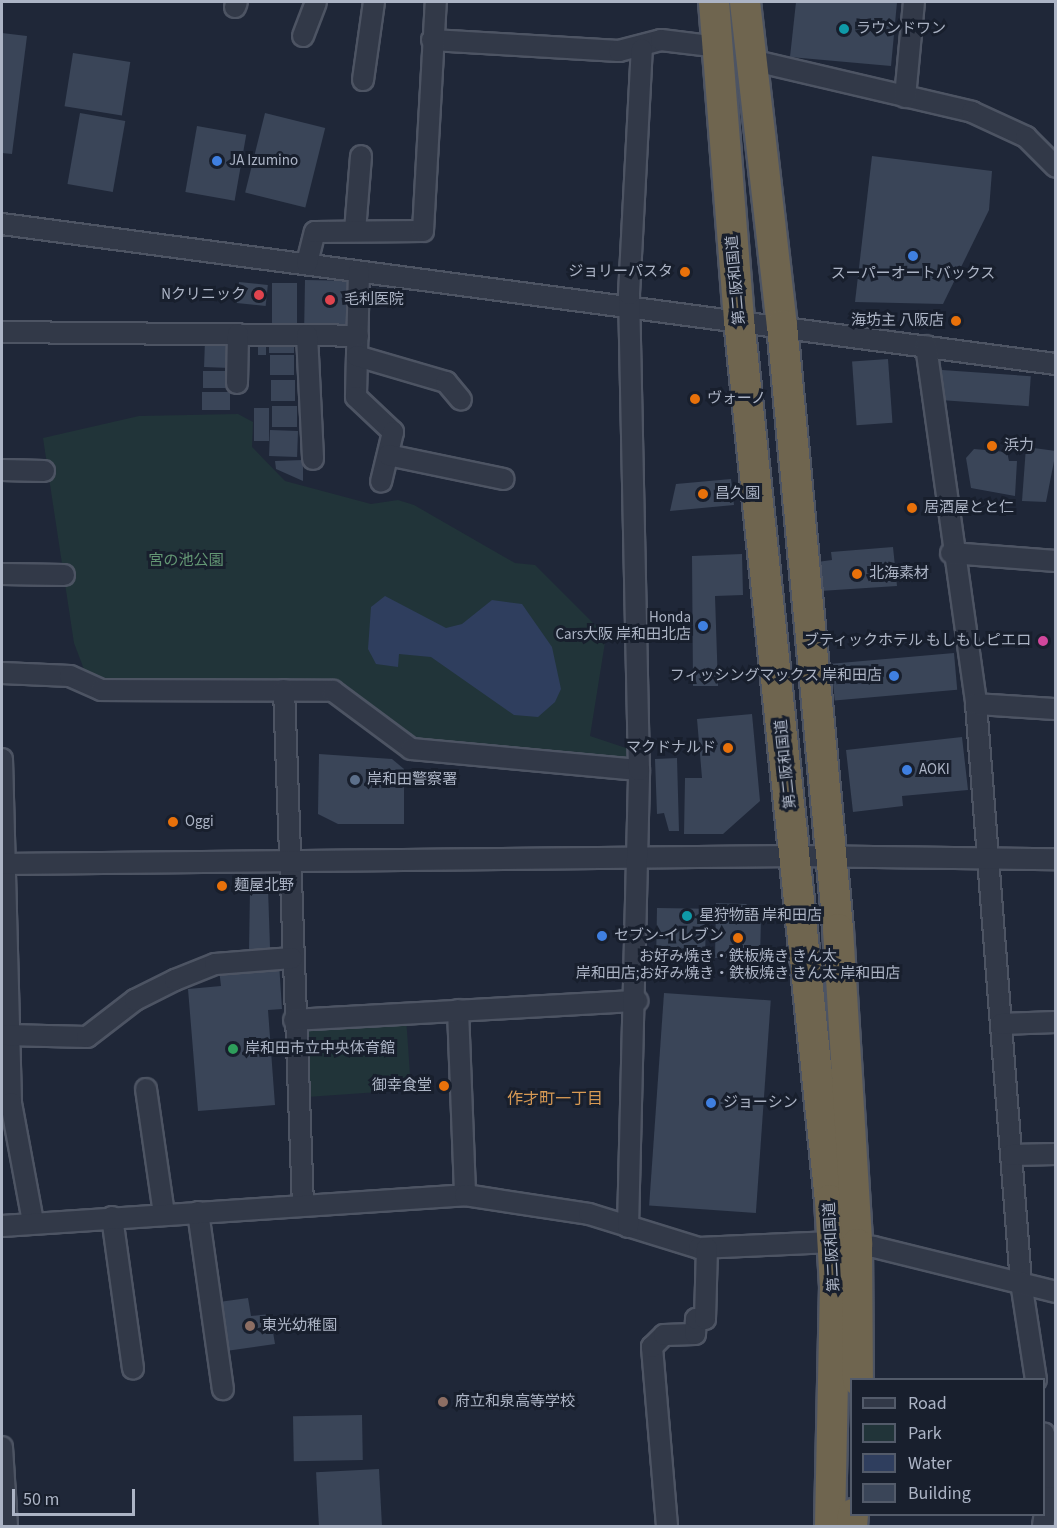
<!DOCTYPE html>
<html>
<head>
<meta charset="utf-8">
<style>
	body { margin:0 }
	#map { position:relative; width:1057px; height:1528px; overflow:hidden; background:#1f2738; font-family:"Source Sans 3","Noto Sans JP",sans-serif }
	div>[style] { position:absolute }
	[style*='--x'] { left:calc(var(--x)*1px); top:calc(var(--y)*1px); width:calc(var(--w)*1px); rotate:calc(var(--a)*1deg) }
	.green>* { inset:0; background:#213439; transform-origin:0 0 }
	.water>* { inset:0; background:#2f3e5e }
	.building>* { inset:0; background:#3a4558; transform-origin:0 0 }
	.roads { filter:drop-shadow(2px 0 #4d5463) drop-shadow(-2px 0 #4d5463) drop-shadow(0 2px #4d5463) drop-shadow(0 -2px #4d5463) }
	.minor>* { height:20px; margin:-10px; padding:0 10px; transform-origin:10px; border-radius:10px; background:#323948 }
	.highway>* { height:30px; margin:-15px; padding:0 15px; transform-origin:15px; border-radius:15px; background:#6f654f }
	.dots>* { width:16px; height:16px; translate:-50% -50%; box-sizing:border-box; border:3px solid #181f2d; border-radius:50% }
	span { translate:-50% -50%; white-space:nowrap; text-align:center; line-height:1.15; -webkit-text-stroke:6px #181f2d; paint-order:stroke }
	.poi-label { font-size:15px; color:#acb4c5 }
	.left { translate:0 -50%; text-align:left }
	.right { translate:-100% -50%; text-align:right }
	.street-label { font-size:15px; color:#acb4c5 }
	.park-label { font-size:15px; color:#639774 }
	.neighbourhood-label { font-size:16px; color:#d89a54 }
	.frame { position:absolute; inset:0; border:3px solid #acb4c5; pointer-events:none }
	.legend { position:absolute; left:850px; top:1378px; width:195px; height:138px; box-sizing:border-box; background:#181f2d; border:2px solid #535b6a; margin:0; padding:8px 10px; list-style:none; font-size:18px; color:#acb4c5 }
	.legend li { display:flex; align-items:center; gap:12px; height:30px }
	.legend b { width:30px; border:2px solid #535b6a }
	.scale { position:absolute; left:12px; top:1489px; width:123px; height:27px; box-sizing:border-box; border:3px solid #acb4c5; border-top:0; padding-left:8px; font-size:18px; line-height:21px; white-space:nowrap; color:#acb4c5; -webkit-text-stroke:4px #181f2d; paint-order:stroke }
</style>
</head>
<body>
<div id="map">
	<div class="green">
		<i style="clip-path:polygon(238px 414px,253px 422px,252px 447px,285px 481px,371px 504px,398px 500px,414px 505px,515px 563px,535px 565px,606px 636px,590px 736px,629px 749px,629px 758px,432px 744px,387px 724px,348px 686px,335px 682px,88px 680px,74px 643px,43px 438px,139px 416px)"></i>
		<i style="left:406px;top:1017px;width:73px;height:108px;rotate:86deg"></i>
	</div>
	<div class="water">
		<i style="clip-path:polygon(385px 596px,446px 628px,462px 624px,492px 600px,522px 604px,552px 647px,561px 689px,555px 702px,538px 717px,514px 715px,431px 657px,399px 654px,398px 667px,376px 664px,368px 649px,371px 607px)"></i>
	</div>
	<div class="building">
		<i style="clip-path:polygon(796px 2px,897px 2px,891px 66px,790px 57px)"></i>
		<i style="clip-path:polygon(2px 33px,27px 36px,12px 154px,2px 153px)"></i>
		<i style="left:73px;top:53px;width:58px;height:54px;rotate:9deg"></i>
		<i style="left:80px;top:113px;width:46px;height:72px;rotate:10deg"></i>
		<i style="left:265px;top:113px;width:62px;height:82px;rotate:14deg"></i>
		<i style="left:197px;top:126px;width:50px;height:67px;rotate:10deg"></i>
		<i style="clip-path:polygon(872px 156px,992px 171px,989px 210px,943px 304px,855px 302px)"></i>
		<i style="left:305px;top:280px;width:43px;height:46px;rotate:1deg"></i>
		<i style="left:239px;top:282px;width:29px;height:21px;rotate:6deg"></i>
		<i style="left:272px;top:283px;width:25px;height:42px"></i>
		<i style="left:258px;top:338px;width:8px;height:17px"></i>
		<i style="left:269px;top:339px;width:25px;height:14px"></i>
		<i style="left:205px;top:340px;width:26px;height:27px;rotate:2deg"></i>
		<i style="left:270px;top:355px;width:24px;height:20px"></i>
		<i style="left:888px;top:359px;width:64px;height:36px;rotate:86deg"></i>
		<i style="left:942px;top:370px;width:89px;height:30px;rotate:4deg"></i>
		<i style="left:203px;top:371px;width:27px;height:17px"></i>
		<i style="left:271px;top:380px;width:24px;height:21px"></i>
		<i style="left:202px;top:392px;width:28px;height:18px"></i>
		<i style="left:272px;top:406px;width:25px;height:21px"></i>
		<i style="left:269px;top:408px;width:33px;height:15px;rotate:90deg"></i>
		<i style="left:270px;top:430px;width:28px;height:26px;rotate:2deg"></i>
		<i style="clip-path:polygon(1026px 447px,1056px 451px,1046px 502px,1022px 501px)"></i>
		<i style="clip-path:polygon(974px 449px,1007px 452px,1009px 461px,1017px 461px,1015px 496px,971px 488px,966px 458px)"></i>
		<i style="clip-path:polygon(303px 460px,303px 481px,276px 469px,275px 461px)"></i>
		<i style="clip-path:polygon(731px 479px,734px 505px,670px 511px,676px 484px)"></i>
		<i style="clip-path:polygon(893px 547px,897px 586px,820px 591px,817px 562px,832px 560px,831px 552px)"></i>
		<i style="clip-path:polygon(742px 554px,743px 595px,715px 596px,718px 686px,693px 686px,692px 556px)"></i>
		<i style="left:954px;top:653px;width:37px;height:123px;rotate:85deg"></i>
		<i style="clip-path:polygon(752px 714px,760px 801px,723px 834px,684px 834px,685px 778px,702px 778px,697px 719px)"></i>
		<i style="clip-path:polygon(962px 737px,968px 790px,902px 796px,903px 806px,853px 812px,846px 750px)"></i>
		<i style="clip-path:polygon(319px 754px,392px 759px,404px 769px,404px 824px,338px 824px,318px 814px)"></i>
		<i style="clip-path:polygon(677px 758px,679px 831px,669px 831px,664px 813px,657px 814px,655px 759px)"></i>
		<i style="clip-path:polygon(268px 888px,270px 948px,249px 951px,250px 890px)"></i>
		<i style="clip-path:polygon(716px 903px,746px 904px,761px 918px,760px 959px,715px 958px)"></i>
		<i style="left:657px;top:908px;width:49px;height:50px;rotate:1deg"></i>
		<i style="clip-path:polygon(279px 963px,282px 1009px,268px 1010px,275px 1105px,198px 1111px,188px 989px,221px 986px,219px 969px)"></i>
		<i style="left:664px;top:993px;width:107px;height:213px;rotate:4deg"></i>
		<i style="clip-path:polygon(248px 1298px,251px 1316px,270px 1314px,275px 1344px,226px 1351px,219px 1302px)"></i>
		<i style="left:362px;top:1415px;width:45px;height:69px;rotate:89deg"></i>
		<i style="left:379px;top:1469px;width:57px;height:63px;rotate:87deg"></i>
	</div>
	<div class="roads">
		<div class="minor">
			<i style="--x:235;--y:7;--w:5;--a:-68"></i>
			<i style="--x:303;--y:36;--w:36;--a:-69"></i>
			<i style="--x:432;--y:40;--w:187;--a:3.4"></i>
			<i style="--x:619;--y:51;--w:43;--a:-14.7"></i>
			<i style="--x:661;--y:40;--w:57;--a:7"></i>
			<i style="--x:751;--y:60;--w:227;--a:13.2"></i>
			<i style="--x:972;--y:112;--w:60;--a:24.8"></i>
			<i style="--x:1026;--y:137;--w:42;--a:45"></i>
			<i style="--x:363;--y:80;--w:79;--a:-82"></i>
			<i style="--x:905;--y:97;--w:95;--a:-84.6"></i>
			<i style="--x:2;--y:224;--w:1063;--a:7.57"></i>
			<i style="--x:355;--y:231;--w:75;--a:-85.4"></i>
			<i style="--x:307;--y:263;--w:32;--a:-76"></i>
			<i style="--x:315;--y:232;--w:108;--a:-0.5"></i>
			<i style="--x:423;--y:231;--w:229;--a:-86.8"></i>
			<i style="--x:359;--y:272;--w:125;--a:91.4"></i>
			<i style="--x:356;--y:397;--w:51;--a:43.4"></i>
			<i style="--x:393;--y:432;--w:51;--a:103.5"></i>
			<i style="--x:2;--y:332;--w:356;--a:0.6"></i>
			<i style="--x:307;--y:335;--w:124;--a:87.2"></i>
			<i style="--x:926;--y:346;--w:361;--a:82"></i>
			<i style="--x:976;--y:704;--w:580;--a:85.55"></i>
			<i style="--x:1021;--y:1282;--w:99;--a:81.3"></i>
			<i style="--x:357;--y:356;--w:93;--a:16.3"></i>
			<i style="--x:446;--y:382;--w:23;--a:50"></i>
			<i style="--x:237;--y:383;--w:49;--a:-88.8"></i>
			<i style="--x:388;--y:455;--w:118;--a:11.7"></i>
			<i style="--x:2;--y:470;--w:42;--a:1.4"></i>
			<i style="--x:951;--y:553;--w:105;--a:4.4"></i>
			<i style="--x:2;--y:574;--w:62;--a:0.9"></i>
			<i style="--x:2;--y:673;--w:68;--a:2.5"></i>
			<i style="--x:70;--y:676;--w:34;--a:24"></i>
			<i style="--x:101;--y:690;--w:232;--a:0.2"></i>
			<i style="--x:333;--y:691;--w:97;--a:36.6"></i>
			<i style="--x:411;--y:749;--w:229;--a:5.3"></i>
			<i style="--x:284;--y:690;--w:515;--a:87.89"></i>
			<i style="--x:976;--y:704;--w:80;--a:3.6"></i>
			<i style="--x:2;--y:759;--w:344;--a:88.5"></i>
			<i style="--x:11;--y:1103;--w:121;--a:79.5"></i>
			<i style="--x:2;--y:864;--w:793;--a:-0.58"></i>
			<i style="--x:795;--y:856;--w:261;--a:0.7"></i>
			<i style="--x:458;--y:1010;--w:185;--a:87.8"></i>
			<i style="--x:294;--y:1020;--w:344;--a:-3.2"></i>
			<i style="--x:1001;--y:1024;--w:55;--a:-2.1"></i>
			<i style="--x:7;--y:1035;--w:80;--a:1.4"></i>
			<i style="--x:87;--y:1037;--w:61;--a:-37.6"></i>
			<i style="--x:135;--y:1000;--w:45;--a:-26.6"></i>
			<i style="--x:175;--y:980;--w:43;--a:-21.8"></i>
			<i style="--x:215;--y:964;--w:77;--a:-4.5"></i>
			<i style="--x:146;--y:1089;--w:126;--a:81.8"></i>
			<i style="--x:1011;--y:1155;--w:45;--a:-1.3"></i>
			<i style="--x:198;--y:1212;--w:179;--a:82"></i>
			<i style="--x:112;--y:1217;--w:153;--a:82.1"></i>
			<i style="--x:2;--y:1226;--w:464;--a:-3.8"></i>
			<i style="--x:465;--y:1195;--w:125;--a:8.7"></i>
			<i style="--x:589;--y:1214;--w:115;--a:17.2"></i>
			<i style="--x:699;--y:1248;--w:133;--a:-2.6"></i>
			<i style="--x:832;--y:1242;--w:42;--a:6.8"></i>
			<i style="--x:874;--y:1247;--w:187;--a:13.9"></i>
			<i style="--x:628;--y:1227;--w:457;--a:-88.6"></i>
			<i style="--x:639;--y:770;--w:476;--a:-91.2"></i>
			<i style="--x:629;--y:294;--w:245;--a:-87"></i>
			<i style="--x:2;--y:1447;--w:79;--a:86.4"></i>
			<i style="--x:667;--y:1526;--w:180;--a:-94.8"></i>
			<i style="--x:652;--y:1347;--w:17;--a:-45"></i>
			<i style="--x:664;--y:1335;--w:31;--a:-2"></i>
			<i style="--x:695;--y:1334;--w:15;--a:-86"></i>
			<i style="--x:696;--y:1319;--w:9;--a:0"></i>
			<i style="--x:705;--y:1319;--w:71;--a:-88.4"></i>
			<i style="--x:1043;--y:1526;--w:49;--a:-81.7"></i>
			<i style="--x:1050;--y:1478;--w:45;--a:-97.6"></i>
		</div>
		<div class="highway">
			<i style="--x:714;--y:2;--w:319;--a:85.5"></i>
			<i style="--x:739;--y:320;--w:885;--a:84.1"></i>
			<i style="--x:830;--y:1200;--w:86;--a:86.7"></i>
			<i style="--x:835;--y:1286;--w:240;--a:91.2"></i>
			<i style="--x:745;--y:2;--w:325;--a:83.5"></i>
			<i style="--x:782;--y:325;--w:607;--a:84.7"></i>
			<i style="--x:838;--y:929;--w:316;--a:86.5"></i>
			<i style="--x:857;--y:1244;--w:136;--a:89.6"></i>
			<i style="--x:852;--y:1526;--w:12;--a:-85"></i>
		</div>
	</div>
	<div class="dots">
		<i style="left:844px;top:29px;background:#0f9aa8"></i>
		<i style="left:217px;top:161px;background:#3f7fe0"></i>
		<i style="left:913px;top:256px;background:#3f7fe0"></i>
		<i style="left:685px;top:272px;background:#e8710a"></i>
		<i style="left:259px;top:295px;background:#e0444e"></i>
		<i style="left:330px;top:300px;background:#e0444e"></i>
		<i style="left:956px;top:321px;background:#e8710a"></i>
		<i style="left:695px;top:399px;background:#e8710a"></i>
		<i style="left:992px;top:446px;background:#e8710a"></i>
		<i style="left:703px;top:494px;background:#e8710a"></i>
		<i style="left:912px;top:508px;background:#e8710a"></i>
		<i style="left:857px;top:574px;background:#e8710a"></i>
		<i style="left:703px;top:626px;background:#3f7fe0"></i>
		<i style="left:1043px;top:641px;background:#d1479c"></i>
		<i style="left:894px;top:676px;background:#3f7fe0"></i>
		<i style="left:728px;top:748px;background:#e8710a"></i>
		<i style="left:907px;top:770px;background:#3f7fe0"></i>
		<i style="left:355px;top:780px;background:#5c6f8a"></i>
		<i style="left:173px;top:822px;background:#e8710a"></i>
		<i style="left:222px;top:886px;background:#e8710a"></i>
		<i style="left:687px;top:916px;background:#0f9aa8"></i>
		<i style="left:602px;top:936px;background:#3f7fe0"></i>
		<i style="left:738px;top:938px;background:#e8710a"></i>
		<i style="left:233px;top:1049px;background:#2e9e5b"></i>
		<i style="left:444px;top:1086px;background:#e8710a"></i>
		<i style="left:711px;top:1103px;background:#3f7fe0"></i>
		<i style="left:250px;top:1326px;background:#8d6e63"></i>
		<i style="left:443px;top:1402px;background:#8d6e63"></i>
	</div>
	<div class="poi-label">
		<span class="left" style="left:856px;top:29px">ラウンドワン</span>
		<span class="left" style="left:229px;top:161px">JA Izumino</span>
		<span class="right" style="left:673px;top:272px">ジョリーパスタ</span>
		<span style="left:913px;top:274px">スーパーオートバックス</span>
		<span class="right" style="left:246px;top:295px">Nクリニック</span>
		<span class="left" style="left:344px;top:300px">毛利医院</span>
		<span class="right" style="left:944px;top:321px">海坊主 八阪店</span>
		<span class="left" style="left:707px;top:399px">ヴォーノ</span>
		<span class="left" style="left:1004px;top:446px">浜力</span>
		<span class="left" style="left:715px;top:494px">昌久園</span>
		<span class="left" style="left:924px;top:508px">居酒屋とと仁</span>
		<span class="left" style="left:869px;top:574px">北海素材</span>
		<span class="right" style="left:691px;top:626px">Honda<br>Cars大阪 岸和田北店</span>
		<span class="right" style="left:1031px;top:641px">ブティックホテル もしもしピエロ</span>
		<span class="right" style="left:882px;top:676px">フィッシングマックス 岸和田店</span>
		<span class="right" style="left:716px;top:748px">マクドナルド</span>
		<span class="left" style="left:919px;top:770px">AOKI</span>
		<span class="left" style="left:367px;top:780px">岸和田警察署</span>
		<span class="left" style="left:185px;top:822px">Oggi</span>
		<span class="left" style="left:234px;top:886px">麺屋北野</span>
		<span class="left" style="left:699px;top:916px">星狩物語 岸和田店</span>
		<span class="left" style="left:614px;top:936px">セブン-イレブン</span>
		<span style="left:738px;top:965px">お好み焼き・鉄板焼き きん太<br>岸和田店;お好み焼き・鉄板焼き きん太 岸和田店</span>
		<span class="left" style="left:245px;top:1049px">岸和田市立中央体育館</span>
		<span class="right" style="left:432px;top:1086px">御幸食堂</span>
		<span class="left" style="left:723px;top:1103px">ジョーシン</span>
		<span class="left" style="left:262px;top:1326px">東光幼稚園</span>
		<span class="left" style="left:455px;top:1402px">府立和泉高等学校</span>
	</div>
	<div class="street-label">
		<span style="left:736px;top:280px;rotate:-95deg">第二阪和国道</span>
		<span style="left:786px;top:764px;rotate:-96deg">第二阪和国道</span>
		<span style="left:832px;top:1247px;rotate:-93deg">第二阪和国道</span>
	</div>
	<div class="park-label">
		<span style="left:186px;top:561px">宮の池公園</span>
	</div>
	<div class="neighbourhood-label">
		<span style="left:555px;top:1099px">作才町一丁目</span>
	</div>
	<div class="frame"></div>
	<ul class="legend">
	<li><b style="height:8px;background:#323948"></b>Road</li>
	<li><b style="height:16px;background:#213439"></b>Park</li>
	<li><b style="height:16px;background:#2f3e5e"></b>Water</li>
	<li><b style="height:16px;background:#3a4558"></b>Building</li>
	</ul>
	<div class="scale">50 m</div>
</div>
</body>
</html>
